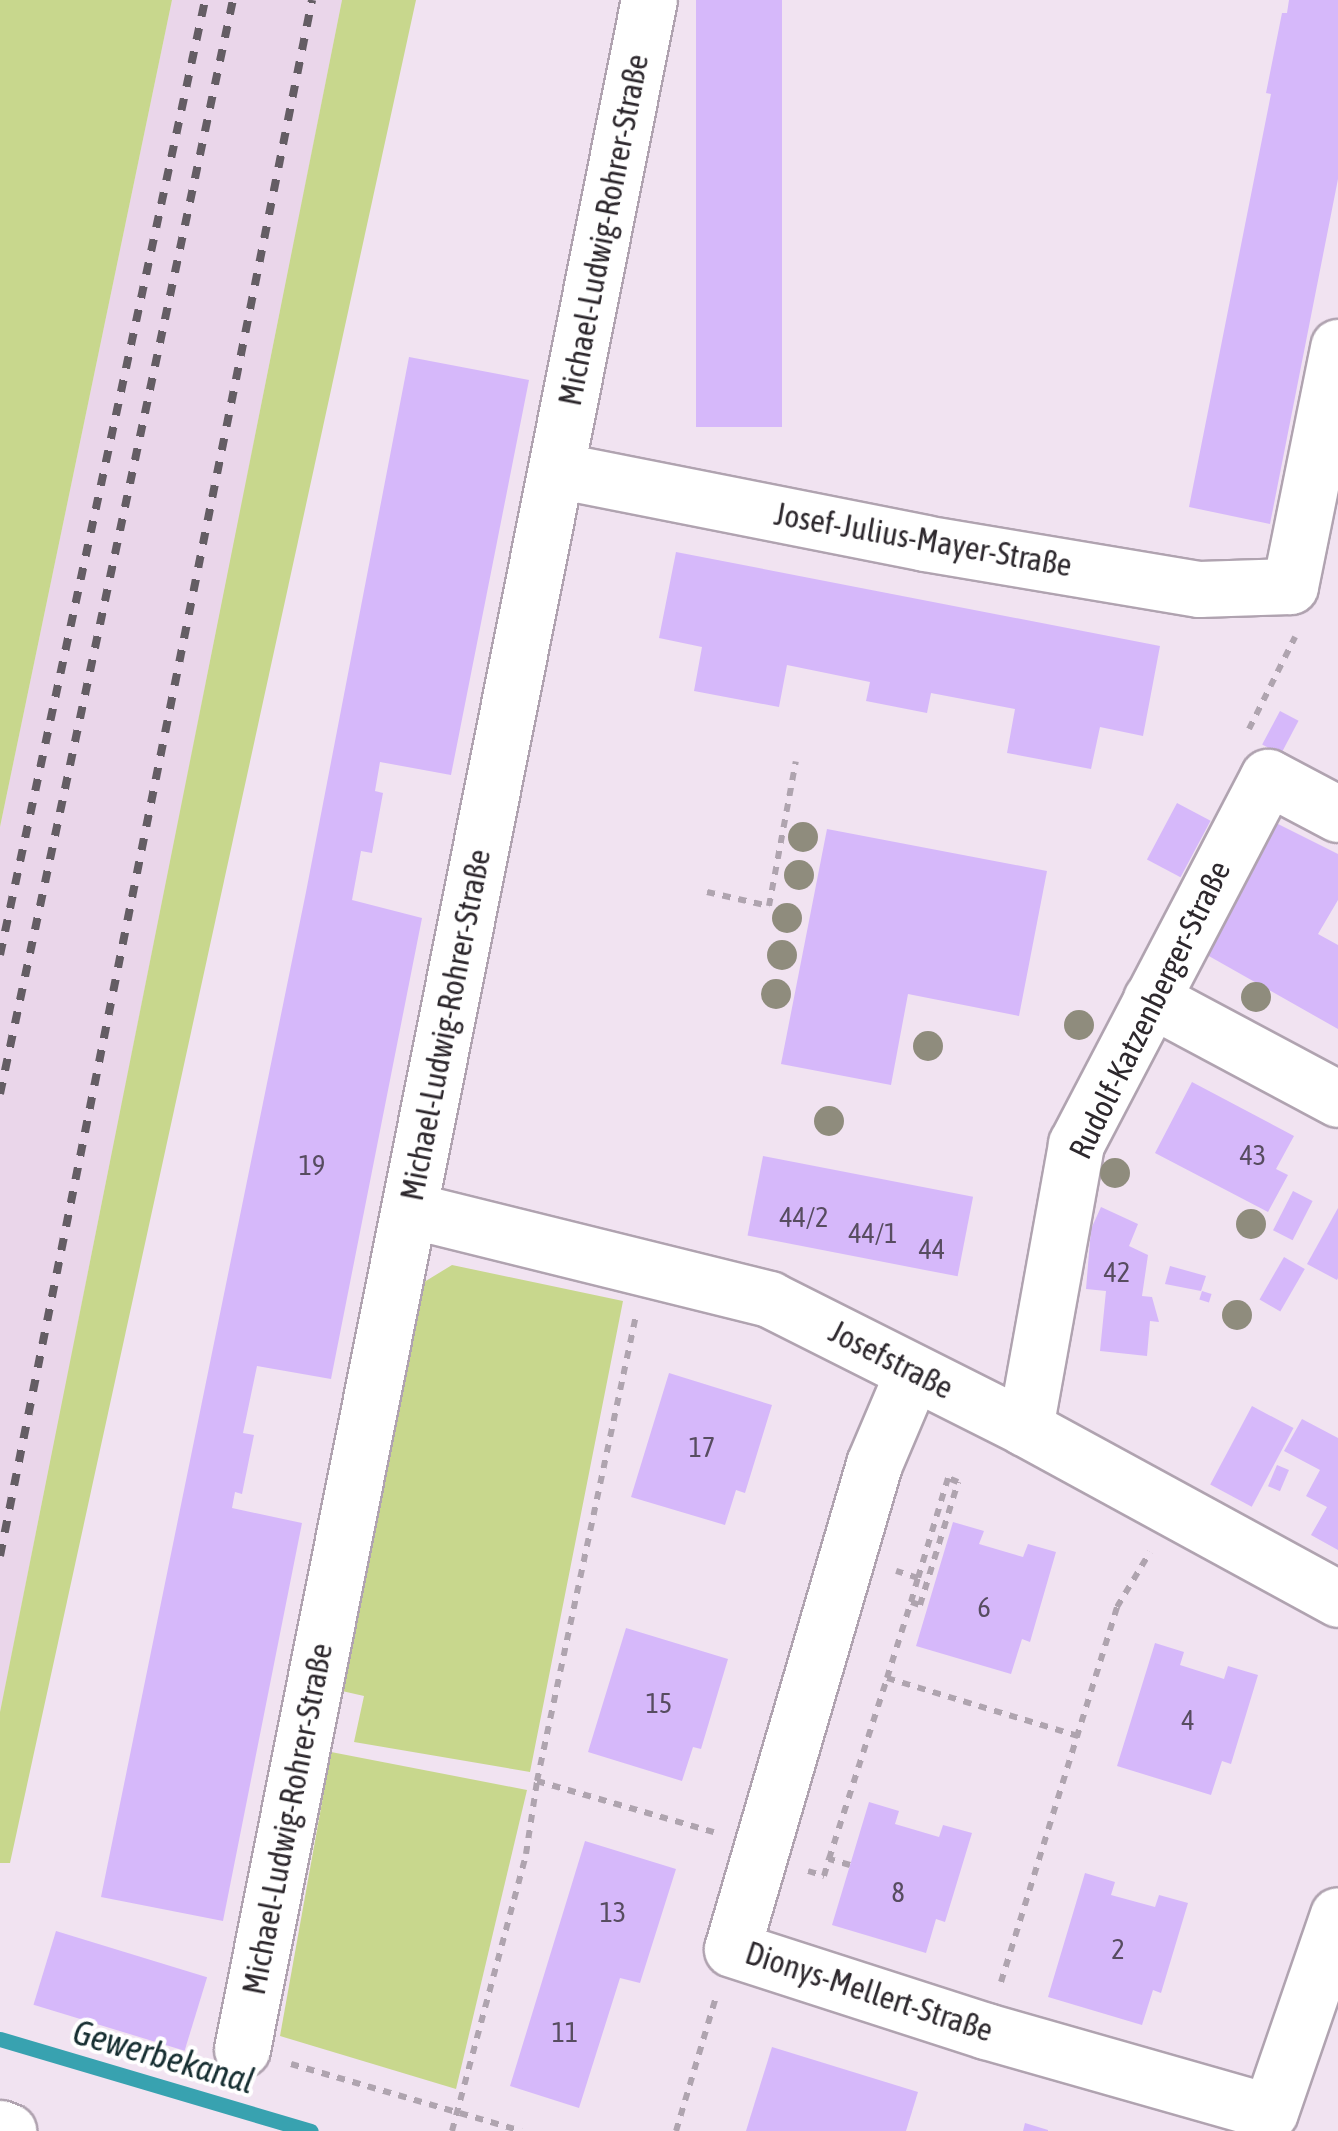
<!DOCTYPE html>
<html>
<head>
<meta charset="utf-8">
<style>
	body { margin:0 }
	#map { position:relative; width:1338px; height:2131px; overflow:hidden; background:#f1e3f1; font-family:"Asap Condensed",sans-serif }
	div>[style] { position:absolute }
	[style*='--x'] { left:calc(var(--x)*1px); top:calc(var(--y)*1px); width:calc(var(--w)*1px); rotate:calc(var(--a)*1deg) }
	.built>* { inset:0; background:#ead6ea }
	.green>* { inset:0; background:#c8d78d }
	.stream>* { height:15px; margin:-7.5px; padding:0 7.5px; transform-origin:7.5px; border-radius:7.5px; background:#38a2b0 }
	.building>* { inset:0; background:#d6b8fa; transform-origin:0 0 }
	.path>* { height:6px; margin-top:-3px; transform-origin:0; background:repeating-linear-gradient(90deg,#afa4af 0 8px,transparent 0 16px) }
	.roads { filter:drop-shadow(2px 0 #b0a3b0) drop-shadow(-2px 0 #b0a3b0) drop-shadow(0 2px #b0a3b0) drop-shadow(0 -2px #b0a3b0) }
	.minor>* { height:55px; margin:-27.5px; padding:0 27.5px; transform-origin:27.5px; border-radius:27.5px; background:#fff }
	.rail>* { height:8px; margin-top:-4px; transform-origin:0; background:repeating-linear-gradient(90deg,#645d64 0 12px,transparent 0 24px) }
	.trees>* { width:30px; height:30px; margin:-15px; border-radius:50%; background:#8f8c7d }
	span { translate:-50% -50%; white-space:nowrap; text-align:center; line-height:1.15; -webkit-text-stroke:8px #fff; paint-order:stroke }
	.number-label { font-size:28px; color:#574c60 }
	.number-label span { -webkit-text-stroke-width:0 }
	.street-label { font-size:32px; color:#2d282d }
	.water-label { font-size:35px; color:#162e31; font-style:italic }
</style>
</head>
<body>
<div id="map">
	<div class="built">
		<i style="clip-path:polygon(172px 0,342px 0,0 1712px,0 827px)"></i>
	</div>
	<div class="green">
		<i style="clip-path:polygon(0 0,172px 0,0 827px)"></i>
		<i style="clip-path:polygon(342px 0,416px 0,10px 1863px,0 1863px,0 1712px)"></i>
		<i style="clip-path:polygon(452px 1265px,623px 1301px,530px 1772px,354px 1742px,364px 1696px,342px 1691px,416px 1287px)"></i>
		<i style="clip-path:polygon(331px 1752px,527px 1790px,456px 2089px,280px 2036px)"></i>
	</div>
	<div class="stream">
		<i style="--x:0;--y:2039;--w:324;--a:16.5"></i>
	</div>
	<div class="building">
		<i style="left:696px;top:0;width:86px;height:427px"></i>
		<i style="clip-path:polygon(1289px 0,1338px 0,1338px 179px,1270px 524px,1189px 507px,1271px 94px,1266px 93px,1282px 13px,1287px 13px)"></i>
		<i style="clip-path:polygon(409px 357px,529px 380px,451px 775px,380px 762px,375px 791px,383px 793px,372px 853px,361px 851px,352px 900px,422px 918px,331px 1379px,257px 1366px,243px 1433px,254px 1435px,242px 1494px,235px 1492px,232px 1508px,302px 1523px,223px 1921px,101px 1897px,306px 892px)"></i>
		<i style="clip-path:polygon(676px 552px,1160px 646px,1143px 736px,1100px 727px,1091px 769px,1007px 753px,1015px 709px,931px 693px,927px 713px,866px 701px,870px 682px,787px 665px,779px 707px,694px 691px,702px 647px,659px 638px)"></i>
		<i style="left:1280px;top:711px;width:21px;height:38px;rotate:28deg"></i>
		<i style="left:1177px;top:803px;width:38px;height:64px;rotate:28deg"></i>
		<i style="clip-path:polygon(1270px 820px,1338px 854px,1338px 900px,1318px 934px,1338px 945px,1338px 1029px,1200px 951px)"></i>
		<i style="clip-path:polygon(827px 829px,1047px 871px,1019px 1016px,908px 994px,891px 1085px,781px 1064px)"></i>
		<i style="clip-path:polygon(1192px 1082px,1294px 1136px,1276px 1169px,1288px 1175px,1268px 1212px,1155px 1153px)"></i>
		<i style="left:763px;top:1156px;width:214px;height:81px;rotate:11deg"></i>
		<i style="left:1293px;top:1191px;width:22px;height:44px;rotate:27deg"></i>
		<i style="clip-path:polygon(1101px 1207px,1138px 1224px,1129px 1246px,1148px 1255px,1142px 1296px,1152px 1297px,1159px 1322px,1150px 1321px,1147px 1356px,1100px 1351px,1106px 1291px,1086px 1289px,1091px 1229px)"></i>
		<i style="clip-path:polygon(1338px 1208px,1338px 1278px,1337px 1280px,1307px 1264px)"></i>
		<i style="left:1284px;top:1257px;width:24px;height:49px;rotate:30deg"></i>
		<i style="clip-path:polygon(1170px 1266px,1206px 1276px,1201px 1291px,1165px 1284px)"></i>
		<i style="left:1202px;top:1291px;width:10px;height:9px;rotate:17deg"></i>
		<i style="clip-path:polygon(669px 1373px,772px 1405px,745px 1493px,736px 1490px,725px 1525px,631px 1497px)"></i>
		<i style="left:1252px;top:1406px;width:47px;height:89px;rotate:28deg"></i>
		<i style="clip-path:polygon(1302px 1419px,1338px 1438px,1338px 1550px,1311px 1535px,1327px 1507px,1306px 1496px,1320px 1470px,1284px 1451px)"></i>
		<i style="left:1277px;top:1465px;width:13px;height:23px;rotate:23deg"></i>
		<i style="clip-path:polygon(953px 1522px,984px 1531px,979px 1544px,1023px 1557px,1028px 1544px,1056px 1552px,1030px 1642px,1022px 1639px,1011px 1674px,916px 1646px)"></i>
		<i style="clip-path:polygon(626px 1628px,728px 1659px,701px 1749px,693px 1747px,682px 1781px,588px 1752px)"></i>
		<i style="clip-path:polygon(1155px 1643px,1184px 1652px,1180px 1665px,1224px 1679px,1228px 1666px,1258px 1675px,1231px 1764px,1222px 1761px,1211px 1795px,1117px 1766px)"></i>
		<i style="clip-path:polygon(869px 1802px,899px 1811px,895px 1824px,939px 1837px,943px 1825px,972px 1833px,945px 1922px,936px 1919px,926px 1953px,832px 1925px)"></i>
		<i style="clip-path:polygon(585px 1841px,676px 1869px,640px 1983px,620px 1978px,579px 2108px,510px 2086px)"></i>
		<i style="clip-path:polygon(1085px 1873px,1115px 1882px,1111px 1895px,1155px 1907px,1159px 1895px,1188px 1903px,1161px 1993px,1153px 1990px,1142px 2025px,1048px 1997px)"></i>
		<i style="left:56px;top:1931px;width:158px;height:77px;rotate:17deg"></i>
		<i style="clip-path:polygon(772px 2047px,918px 2092px,906px 2131px,746px 2131px)"></i>
		<i style="clip-path:polygon(1025px 2123px,1048px 2130px,1048px 2131px,1023px 2131px)"></i>
	</div>
	<div class="path">
		<i style="--x:1249;--y:729;--w:103;--a:-63.4"></i>
		<i style="--x:707;--y:892;--w:64;--a:12.7"></i>
		<i style="--x:769;--y:906;--w:147;--a:-79.5"></i>
		<i style="--x:911;--y:1602;--w:25;--a:-74"></i>
		<i style="--x:887;--y:1678;--w:80;--a:-72.5"></i>
		<i style="--x:911;--y:1602;--w:9;--a:18"></i>
		<i style="--x:920;--y:1605;--w:129;--a:-72.8"></i>
		<i style="--x:958;--y:1482;--w:11;--a:-158"></i>
		<i style="--x:948;--y:1478;--w:104;--a:106.7"></i>
		<i style="--x:918;--y:1578;--w:23;--a:-162"></i>
		<i style="--x:537;--y:1781;--w:184;--a:16.1"></i>
		<i style="--x:850;--y:1865;--w:22;--a:-164"></i>
		<i style="--x:829;--y:1859;--w:190;--a:-72.2"></i>
		<i style="--x:887;--y:1678;--w:200;--a:16.9"></i>
		<i style="--x:808;--y:1871;--w:17;--a:17"></i>
		<i style="--x:824;--y:1876;--w:18;--a:-74"></i>
		<i style="--x:1001;--y:1982;--w:393;--a:-72.8"></i>
		<i style="--x:1117;--y:1607;--w:64;--a:-59"></i>
		<i style="--x:291;--y:2064;--w:240;--a:16.2"></i>
		<i style="--x:452;--y:2131;--w:287;--a:-75"></i>
		<i style="--x:526;--y:1854;--w:74;--a:-81.4"></i>
		<i style="--x:537;--y:1781;--w:473;--a:-78"></i>
		<i style="--x:676;--y:2131;--w:140;--a:-73.4"></i>
	</div>
	<div class="roads">
		<div class="minor">
			<i style="--x:557;--y:470;--w:374;--a:11.2"></i>
			<i style="--x:924;--y:543;--w:279;--a:9.5"></i>
			<i style="--x:1199;--y:589;--w:91;--a:-1.9"></i>
			<i style="--x:1290;--y:586;--w:244;--a:-78.6"></i>
			<i style="--x:1151;--y:999;--w:212;--a:28.1"></i>
			<i style="--x:410;--y:1210;--w:370;--a:13.9"></i>
			<i style="--x:769;--y:1299;--w:287;--a:26.7"></i>
			<i style="--x:1025;--y:1428;--w:357;--a:28.6"></i>
			<i style="--x:913;--y:1372;--w:100;--a:113"></i>
			<i style="--x:874;--y:1464;--w:505;--a:106.32"></i>
			<i style="--x:732;--y:1949;--w:267;--a:17.9"></i>
			<i style="--x:986;--y:2031;--w:295;--a:15.9"></i>
			<i style="--x:1270;--y:2112;--w:208;--a:-71"></i>
			<i style="--x:1025;--y:1428;--w:289;--a:-79.8"></i>
			<i style="--x:1076;--y:1144;--w:414;--a:-62.4"></i>
			<i style="--x:1268;--y:777;--w:79;--a:27.9"></i>
			<i style="--x:242;--y:2049;--w:2089;--a:-78.77"></i>
			<i style="--x:0;--y:2128;--w:9;--a:21"></i>
		</div>
	</div>
	<div class="rail">
		<i style="--x:0;--y:955;--w:977;--a:-77.88"></i>
		<i style="--x:0;--y:1094;--w:1119;--a:-77.98"></i>
		<i style="--x:0;--y:1556;--w:1587;--a:-78.66"></i>
	</div>
	<div class="trees">
		<i style="left:803px;top:837px"></i>
		<i style="left:799px;top:875px"></i>
		<i style="left:787px;top:918px"></i>
		<i style="left:782px;top:955px"></i>
		<i style="left:776px;top:994px"></i>
		<i style="left:1256px;top:997px"></i>
		<i style="left:1079px;top:1025px"></i>
		<i style="left:928px;top:1046px"></i>
		<i style="left:829px;top:1121px"></i>
		<i style="left:1115px;top:1173px"></i>
		<i style="left:1251px;top:1224px"></i>
		<i style="left:1237px;top:1315px"></i>
	</div>
	<div class="number-label">
		<span style="left:1253px;top:1155px">43</span>
		<span style="left:312px;top:1165px">19</span>
		<span style="left:804px;top:1217px">44/2</span>
		<span style="left:873px;top:1233px">44/1</span>
		<span style="left:932px;top:1249px">44</span>
		<span style="left:1117px;top:1272px">42</span>
		<span style="left:702px;top:1447px">17</span>
		<span style="left:984px;top:1607px">6</span>
		<span style="left:659px;top:1703px">15</span>
		<span style="left:1188px;top:1720px">4</span>
		<span style="left:898px;top:1892px">8</span>
		<span style="left:613px;top:1912px">13</span>
		<span style="left:1118px;top:1949px">2</span>
		<span style="left:565px;top:2032px">11</span>
	</div>
	<div class="street-label">
		<span style="left:604px;top:230px;rotate:-79deg">Michael-Ludwig-Rohrer-Straße</span>
		<span style="left:923px;top:540px;rotate:10deg">Josef-Julius-Mayer-Straße</span>
		<span style="left:1150px;top:1010px;rotate:-64deg">Rudolf-Katzenberger-Straße</span>
		<span style="left:446px;top:1025px;rotate:-79deg">Michael-Ludwig-Rohrer-Straße</span>
		<span style="left:891px;top:1360px;rotate:27deg">Josefstraße</span>
		<span style="left:288px;top:1819px;rotate:-79deg">Michael-Ludwig-Rohrer-Straße</span>
		<span style="left:869px;top:1992px;rotate:18deg">Dionys-Mellert-Straße</span>
	</div>
	<div class="water-label">
		<span style="left:164px;top:2056px;rotate:16deg">Gewerbekanal</span>
	</div>
</div>
</body>
</html>
